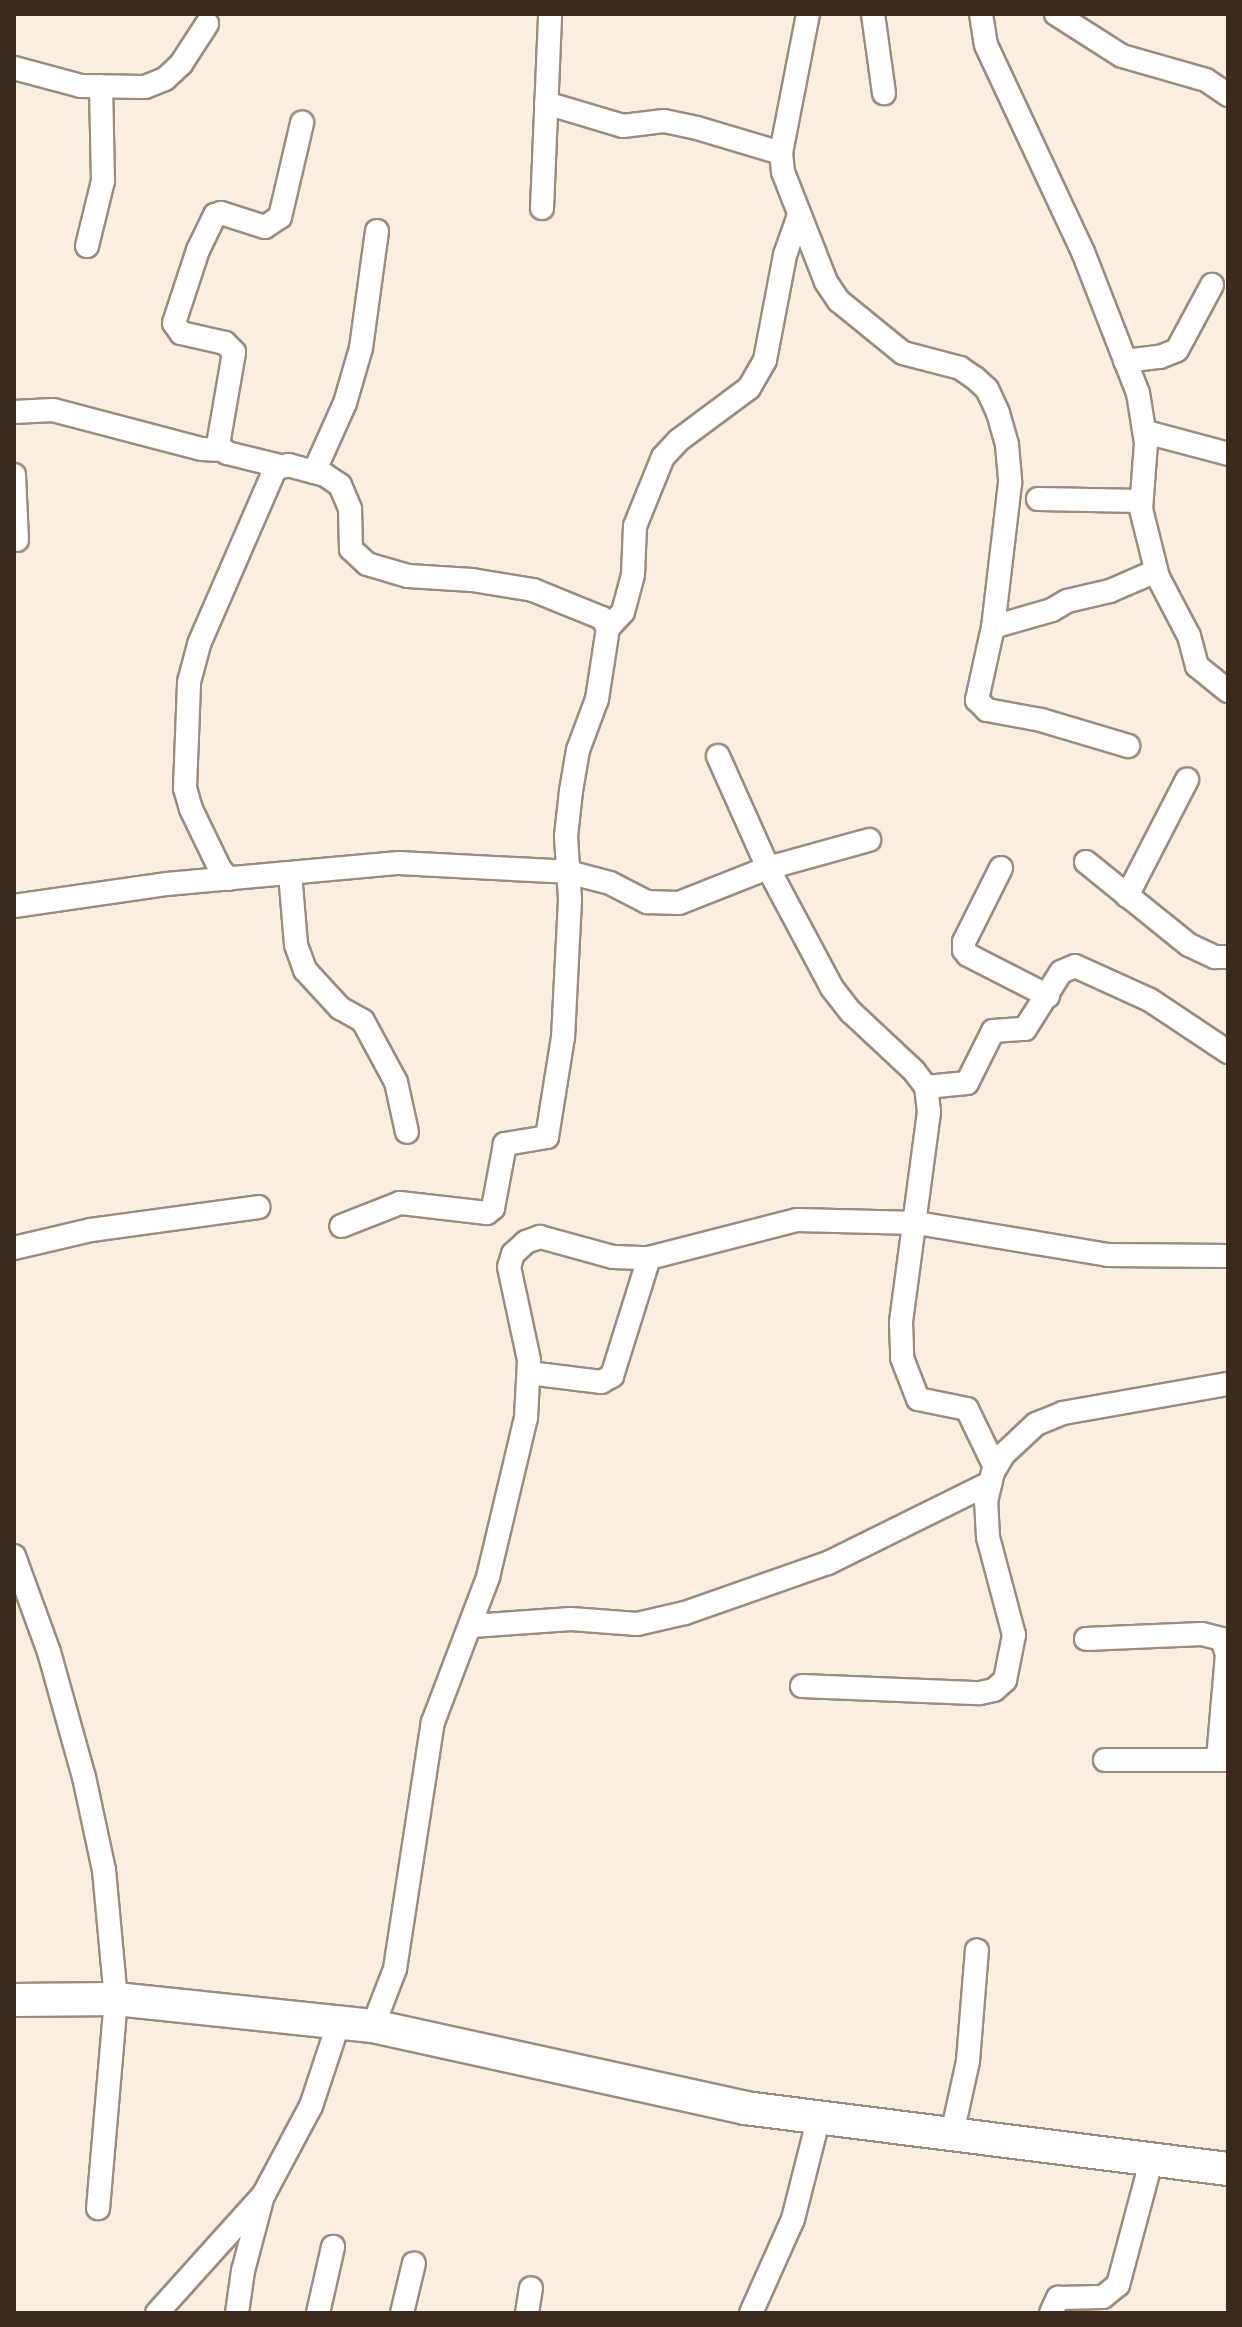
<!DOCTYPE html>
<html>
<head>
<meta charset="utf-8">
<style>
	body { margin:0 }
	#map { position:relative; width:1242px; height:2327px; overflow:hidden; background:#f9eedf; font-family:"Gochi Hand",sans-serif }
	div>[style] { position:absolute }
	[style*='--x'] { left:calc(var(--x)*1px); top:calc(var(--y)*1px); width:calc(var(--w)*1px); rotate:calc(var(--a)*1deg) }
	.roads { filter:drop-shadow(2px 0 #9a8c7e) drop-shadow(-2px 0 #9a8c7e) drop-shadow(0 2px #9a8c7e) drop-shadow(0 -2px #9a8c7e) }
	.street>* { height:22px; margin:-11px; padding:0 11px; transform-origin:11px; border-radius:11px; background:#fff }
	.secondary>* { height:32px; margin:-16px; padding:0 16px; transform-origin:16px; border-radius:16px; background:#fff }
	span { translate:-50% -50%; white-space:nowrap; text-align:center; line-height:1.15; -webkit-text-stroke:7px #fdfcf7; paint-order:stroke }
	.frame { position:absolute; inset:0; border:16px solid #3b2a1e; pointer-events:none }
</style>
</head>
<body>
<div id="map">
	<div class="roads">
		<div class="street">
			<i style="--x:808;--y:14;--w:142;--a:101"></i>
			<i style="--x:781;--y:153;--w:19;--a:84"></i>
			<i style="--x:783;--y:172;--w:118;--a:68.6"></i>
			<i style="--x:826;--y:282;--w:23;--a:56"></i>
			<i style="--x:839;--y:301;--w:82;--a:39.1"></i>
			<i style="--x:903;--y:353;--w:59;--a:14.7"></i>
			<i style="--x:960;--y:368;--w:18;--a:34"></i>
			<i style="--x:975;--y:378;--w:16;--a:43"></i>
			<i style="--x:987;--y:389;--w:26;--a:65"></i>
			<i style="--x:998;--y:413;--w:33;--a:74"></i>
			<i style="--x:1007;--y:445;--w:38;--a:85"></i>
			<i style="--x:1010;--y:483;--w:145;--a:96.7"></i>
			<i style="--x:993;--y:627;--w:75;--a:102.4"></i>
			<i style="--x:977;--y:700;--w:14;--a:45"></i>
			<i style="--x:987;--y:710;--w:55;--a:10.5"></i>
			<i style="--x:1041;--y:720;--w:91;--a:16.6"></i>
			<i style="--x:873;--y:14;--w:80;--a:82.1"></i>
			<i style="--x:981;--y:14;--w:31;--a:81"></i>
			<i style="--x:986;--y:45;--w:229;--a:64.9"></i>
			<i style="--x:1083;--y:252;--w:151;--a:68.7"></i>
			<i style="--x:1138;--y:393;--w:51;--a:80.9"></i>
			<i style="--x:1146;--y:443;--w:66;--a:94.3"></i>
			<i style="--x:1141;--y:509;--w:70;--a:76"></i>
			<i style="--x:1158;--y:577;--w:67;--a:62.3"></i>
			<i style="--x:1189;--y:636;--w:31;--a:75"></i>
			<i style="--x:1197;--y:666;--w:40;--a:39"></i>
			<i style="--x:1056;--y:14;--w:78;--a:32.5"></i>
			<i style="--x:1122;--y:56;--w:87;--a:15.9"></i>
			<i style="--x:1206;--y:80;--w:27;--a:34"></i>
			<i style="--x:14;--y:68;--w:69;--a:15"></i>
			<i style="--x:81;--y:86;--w:64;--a:0.9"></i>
			<i style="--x:145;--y:87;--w:22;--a:-22"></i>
			<i style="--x:165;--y:79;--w:22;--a:-43"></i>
			<i style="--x:181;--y:64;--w:48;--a:-57"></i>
			<i style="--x:546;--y:103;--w:80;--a:16.6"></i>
			<i style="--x:623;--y:126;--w:41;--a:-7"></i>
			<i style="--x:664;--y:121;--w:34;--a:12"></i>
			<i style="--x:697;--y:128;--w:88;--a:16.6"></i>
			<i style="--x:542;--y:208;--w:194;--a:-87.6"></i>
			<i style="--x:87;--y:246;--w:67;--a:-76.2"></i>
			<i style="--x:103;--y:181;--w:95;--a:-91.2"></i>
			<i style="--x:1125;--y:361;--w:35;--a:-7"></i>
			<i style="--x:1160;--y:357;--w:18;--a:-22"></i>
			<i style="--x:1177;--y:350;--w:74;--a:-61.7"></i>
			<i style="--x:14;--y:412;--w:39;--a:-3"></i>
			<i style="--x:53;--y:410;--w:154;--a:14.7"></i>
			<i style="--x:202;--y:449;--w:20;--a:3"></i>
			<i style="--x:1146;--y:432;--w:85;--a:15"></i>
			<i style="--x:280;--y:466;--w:55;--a:-166.2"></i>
			<i style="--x:227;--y:453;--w:12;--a:-138"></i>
			<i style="--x:218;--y:445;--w:94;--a:-80.2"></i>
			<i style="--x:234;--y:352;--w:13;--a:-135"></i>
			<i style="--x:225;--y:343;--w:45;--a:-167.2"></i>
			<i style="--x:181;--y:333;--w:12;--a:-125"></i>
			<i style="--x:174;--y:323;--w:77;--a:-71.8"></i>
			<i style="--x:198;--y:250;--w:39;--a:-64"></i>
			<i style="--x:215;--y:215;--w:6;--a:-18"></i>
			<i style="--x:221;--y:213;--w:46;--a:17.7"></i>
			<i style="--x:265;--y:227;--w:18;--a:-34"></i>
			<i style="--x:280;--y:217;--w:97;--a:-76.8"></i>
			<i style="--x:314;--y:472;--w:76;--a:-65.8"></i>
			<i style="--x:345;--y:403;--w:57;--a:-73.8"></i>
			<i style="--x:361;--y:348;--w:118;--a:-82.2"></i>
			<i style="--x:14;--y:475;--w:65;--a:87.4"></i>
			<i style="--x:1038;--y:499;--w:103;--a:1.1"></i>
			<i style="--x:993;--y:627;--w:61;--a:-16.1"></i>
			<i style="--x:1052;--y:610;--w:17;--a:-31"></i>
			<i style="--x:1067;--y:601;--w:44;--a:-13.1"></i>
			<i style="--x:1110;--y:591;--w:50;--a:-23.5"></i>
			<i style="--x:608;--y:628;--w:22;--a:-47"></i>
			<i style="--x:623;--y:612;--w:39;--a:-75"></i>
			<i style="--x:633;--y:574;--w:48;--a:-87.6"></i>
			<i style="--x:635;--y:526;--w:74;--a:-67.9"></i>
			<i style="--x:663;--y:457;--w:23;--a:-47"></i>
			<i style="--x:679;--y:440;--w:87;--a:-36.6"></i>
			<i style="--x:749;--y:388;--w:32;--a:-60"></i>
			<i style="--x:765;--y:360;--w:107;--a:-79.2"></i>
			<i style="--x:785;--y:255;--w:42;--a:-70.7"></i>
			<i style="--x:718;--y:756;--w:123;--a:65.9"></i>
			<i style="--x:768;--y:868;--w:136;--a:61.9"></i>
			<i style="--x:832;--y:988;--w:31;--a:52"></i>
			<i style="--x:851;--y:1012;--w:86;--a:43.1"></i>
			<i style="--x:914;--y:1071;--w:20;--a:53"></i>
			<i style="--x:926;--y:1087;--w:25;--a:83"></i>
			<i style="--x:929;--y:1112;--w:212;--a:97.6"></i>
			<i style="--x:901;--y:1322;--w:36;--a:88"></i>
			<i style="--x:902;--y:1358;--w:44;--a:68.7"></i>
			<i style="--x:918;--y:1399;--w:50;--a:11.5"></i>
			<i style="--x:967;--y:1409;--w:64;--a:64.2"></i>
			<i style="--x:1086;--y:862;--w:132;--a:38.9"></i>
			<i style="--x:1189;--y:945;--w:29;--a:25"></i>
			<i style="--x:1215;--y:957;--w:13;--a:0"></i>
			<i style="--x:1001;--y:868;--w:83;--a:116.6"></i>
			<i style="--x:964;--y:942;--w:8;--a:90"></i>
			<i style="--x:964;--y:950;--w:6;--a:51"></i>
			<i style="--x:968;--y:955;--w:90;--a:27.1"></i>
			<i style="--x:290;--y:873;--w:72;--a:85.2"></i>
			<i style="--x:296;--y:945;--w:27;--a:70"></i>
			<i style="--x:305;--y:970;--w:52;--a:47.4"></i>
			<i style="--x:340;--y:1008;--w:26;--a:29"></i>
			<i style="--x:363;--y:1021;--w:69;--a:61.6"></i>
			<i style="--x:396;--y:1082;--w:51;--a:77.6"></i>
			<i style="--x:229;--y:879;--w:13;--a:-132"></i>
			<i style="--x:220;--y:869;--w:67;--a:-115.8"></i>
			<i style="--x:191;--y:809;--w:22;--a:-106"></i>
			<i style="--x:185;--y:788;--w:106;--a:-87.8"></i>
			<i style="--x:189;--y:682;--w:39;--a:-75"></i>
			<i style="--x:199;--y:644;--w:191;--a:-66.5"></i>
			<i style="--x:275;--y:469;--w:14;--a:-17"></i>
			<i style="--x:288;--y:465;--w:38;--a:15"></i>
			<i style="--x:325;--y:475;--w:18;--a:34"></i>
			<i style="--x:340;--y:485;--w:26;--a:67"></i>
			<i style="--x:350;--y:509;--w:40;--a:88.6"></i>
			<i style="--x:351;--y:549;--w:22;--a:43"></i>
			<i style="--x:367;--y:564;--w:43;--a:16.3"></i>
			<i style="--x:408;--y:576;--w:64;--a:3.6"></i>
			<i style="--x:472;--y:580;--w:62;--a:9.3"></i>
			<i style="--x:533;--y:590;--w:74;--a:22.1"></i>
			<i style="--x:602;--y:618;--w:12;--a:59"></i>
			<i style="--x:608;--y:628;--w:72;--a:98.8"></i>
			<i style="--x:597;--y:699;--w:54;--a:110.4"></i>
			<i style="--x:578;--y:750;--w:42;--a:99.7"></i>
			<i style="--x:571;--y:791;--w:45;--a:96.3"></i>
			<i style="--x:566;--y:836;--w:64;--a:86.4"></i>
			<i style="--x:570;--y:900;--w:137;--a:92.9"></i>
			<i style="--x:563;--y:1037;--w:101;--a:99.1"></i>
			<i style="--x:547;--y:1137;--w:43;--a:170.5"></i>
			<i style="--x:505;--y:1144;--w:65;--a:100.6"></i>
			<i style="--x:493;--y:1208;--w:8;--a:140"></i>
			<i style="--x:487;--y:1213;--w:88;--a:-173.4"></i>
			<i style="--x:400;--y:1203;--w:63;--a:158.7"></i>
			<i style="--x:1127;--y:896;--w:131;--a:-62.7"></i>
			<i style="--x:14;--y:906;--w:155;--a:-8.2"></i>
			<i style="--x:167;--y:884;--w:233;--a:-5.2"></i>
			<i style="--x:399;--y:863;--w:169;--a:3"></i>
			<i style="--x:568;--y:872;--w:43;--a:14.7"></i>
			<i style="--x:610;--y:883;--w:42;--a:27.2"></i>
			<i style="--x:647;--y:902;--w:32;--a:2"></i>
			<i style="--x:679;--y:903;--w:96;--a:-21.5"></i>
			<i style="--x:768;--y:868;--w:105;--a:-15.5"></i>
			<i style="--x:926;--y:1087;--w:41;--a:-5.6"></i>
			<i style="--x:967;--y:1083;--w:58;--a:-63.4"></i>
			<i style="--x:993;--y:1031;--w:32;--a:-4"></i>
			<i style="--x:1025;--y:1029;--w:67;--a:-57.7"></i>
			<i style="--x:1061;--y:972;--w:15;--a:-23"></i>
			<i style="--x:1075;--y:966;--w:82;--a:24.4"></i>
			<i style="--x:1150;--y:1000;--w:94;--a:33.7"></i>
			<i style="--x:14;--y:1248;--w:79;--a:-13.2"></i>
			<i style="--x:91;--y:1230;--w:169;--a:-7.8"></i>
			<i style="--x:529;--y:1373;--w:73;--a:7.1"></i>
			<i style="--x:601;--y:1382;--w:13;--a:-29"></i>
			<i style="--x:612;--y:1376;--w:124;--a:-72.6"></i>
			<i style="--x:14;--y:1556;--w:102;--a:70"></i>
			<i style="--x:49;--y:1652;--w:130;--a:74.4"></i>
			<i style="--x:84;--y:1777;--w:95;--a:77.9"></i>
			<i style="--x:104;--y:1870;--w:130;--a:84.7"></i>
			<i style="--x:116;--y:1999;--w:210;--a:94.9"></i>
			<i style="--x:472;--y:1626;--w:99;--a:-4"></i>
			<i style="--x:571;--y:1619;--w:66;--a:4.3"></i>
			<i style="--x:637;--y:1624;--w:49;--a:-12.9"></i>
			<i style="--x:685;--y:1613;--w:151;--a:-19.3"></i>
			<i style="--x:828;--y:1563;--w:181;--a:-26.3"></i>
			<i style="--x:1086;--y:1639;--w:116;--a:-2.5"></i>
			<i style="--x:1202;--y:1634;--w:21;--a:14"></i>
			<i style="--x:1222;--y:1639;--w:16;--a:72"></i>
			<i style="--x:1227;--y:1654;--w:106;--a:94.9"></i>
			<i style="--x:802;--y:1686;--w:178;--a:2.3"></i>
			<i style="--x:980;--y:1693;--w:14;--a:-12"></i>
			<i style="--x:994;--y:1690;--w:15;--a:-42"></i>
			<i style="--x:1005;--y:1680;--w:46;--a:-78.7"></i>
			<i style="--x:1014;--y:1635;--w:101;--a:-104.9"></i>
			<i style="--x:988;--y:1537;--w:35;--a:-93"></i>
			<i style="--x:986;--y:1502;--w:31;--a:-77"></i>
			<i style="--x:993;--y:1472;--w:21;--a:-59"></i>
			<i style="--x:1004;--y:1454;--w:44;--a:-43.2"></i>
			<i style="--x:1036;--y:1424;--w:29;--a:-22"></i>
			<i style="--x:1063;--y:1413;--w:168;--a:-10"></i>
			<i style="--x:1105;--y:1760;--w:123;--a:0"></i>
			<i style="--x:373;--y:2026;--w:61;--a:-68.9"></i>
			<i style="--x:395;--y:1969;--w:250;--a:-81.3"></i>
			<i style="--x:433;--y:1722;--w:155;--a:-69.2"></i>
			<i style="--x:488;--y:1577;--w:163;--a:-76.6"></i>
			<i style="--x:526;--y:1418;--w:58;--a:-87"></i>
			<i style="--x:529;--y:1360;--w:95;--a:-102.1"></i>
			<i style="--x:509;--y:1267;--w:14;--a:-73"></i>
			<i style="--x:513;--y:1254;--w:18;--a:-43"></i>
			<i style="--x:526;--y:1242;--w:15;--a:-20"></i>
			<i style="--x:540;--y:1237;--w:76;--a:15.3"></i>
			<i style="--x:613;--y:1257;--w:36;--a:2"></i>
			<i style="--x:649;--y:1258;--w:153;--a:-14.4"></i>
			<i style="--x:797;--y:1220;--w:120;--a:1.4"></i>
			<i style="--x:917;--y:1223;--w:194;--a:9.5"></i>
			<i style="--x:1108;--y:1255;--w:120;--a:0.5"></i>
			<i style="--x:952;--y:2134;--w:75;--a:-77.6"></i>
			<i style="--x:968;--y:2061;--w:111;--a:-85.4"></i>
			<i style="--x:157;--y:2313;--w:160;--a:-48"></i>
			<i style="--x:264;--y:2194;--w:100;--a:-61.9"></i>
			<i style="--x:311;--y:2106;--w:89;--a:-71.6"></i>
			<i style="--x:237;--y:2313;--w:42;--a:-81.9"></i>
			<i style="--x:243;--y:2271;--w:74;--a:-75.2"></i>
			<i style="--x:318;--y:2313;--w:68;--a:-77.2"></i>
			<i style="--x:402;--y:2313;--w:51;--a:-76.5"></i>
			<i style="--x:527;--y:2313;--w:25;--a:-81"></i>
			<i style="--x:751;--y:2313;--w:103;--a:-65.9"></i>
			<i style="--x:793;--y:2219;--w:105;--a:-75.7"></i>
			<i style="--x:1051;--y:2313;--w:17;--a:-65"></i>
			<i style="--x:1058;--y:2298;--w:45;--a:-1.3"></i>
			<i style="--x:1103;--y:2297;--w:19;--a:-39"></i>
			<i style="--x:1118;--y:2285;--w:131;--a:-75"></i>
		</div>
		<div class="secondary">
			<i style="--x:14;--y:2000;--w:102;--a:-0.6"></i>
			<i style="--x:116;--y:1999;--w:258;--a:6"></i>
			<i style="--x:373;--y:2026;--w:381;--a:12.4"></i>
			<i style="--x:745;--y:2108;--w:487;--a:7.2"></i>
		</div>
	</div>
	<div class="frame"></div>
</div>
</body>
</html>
